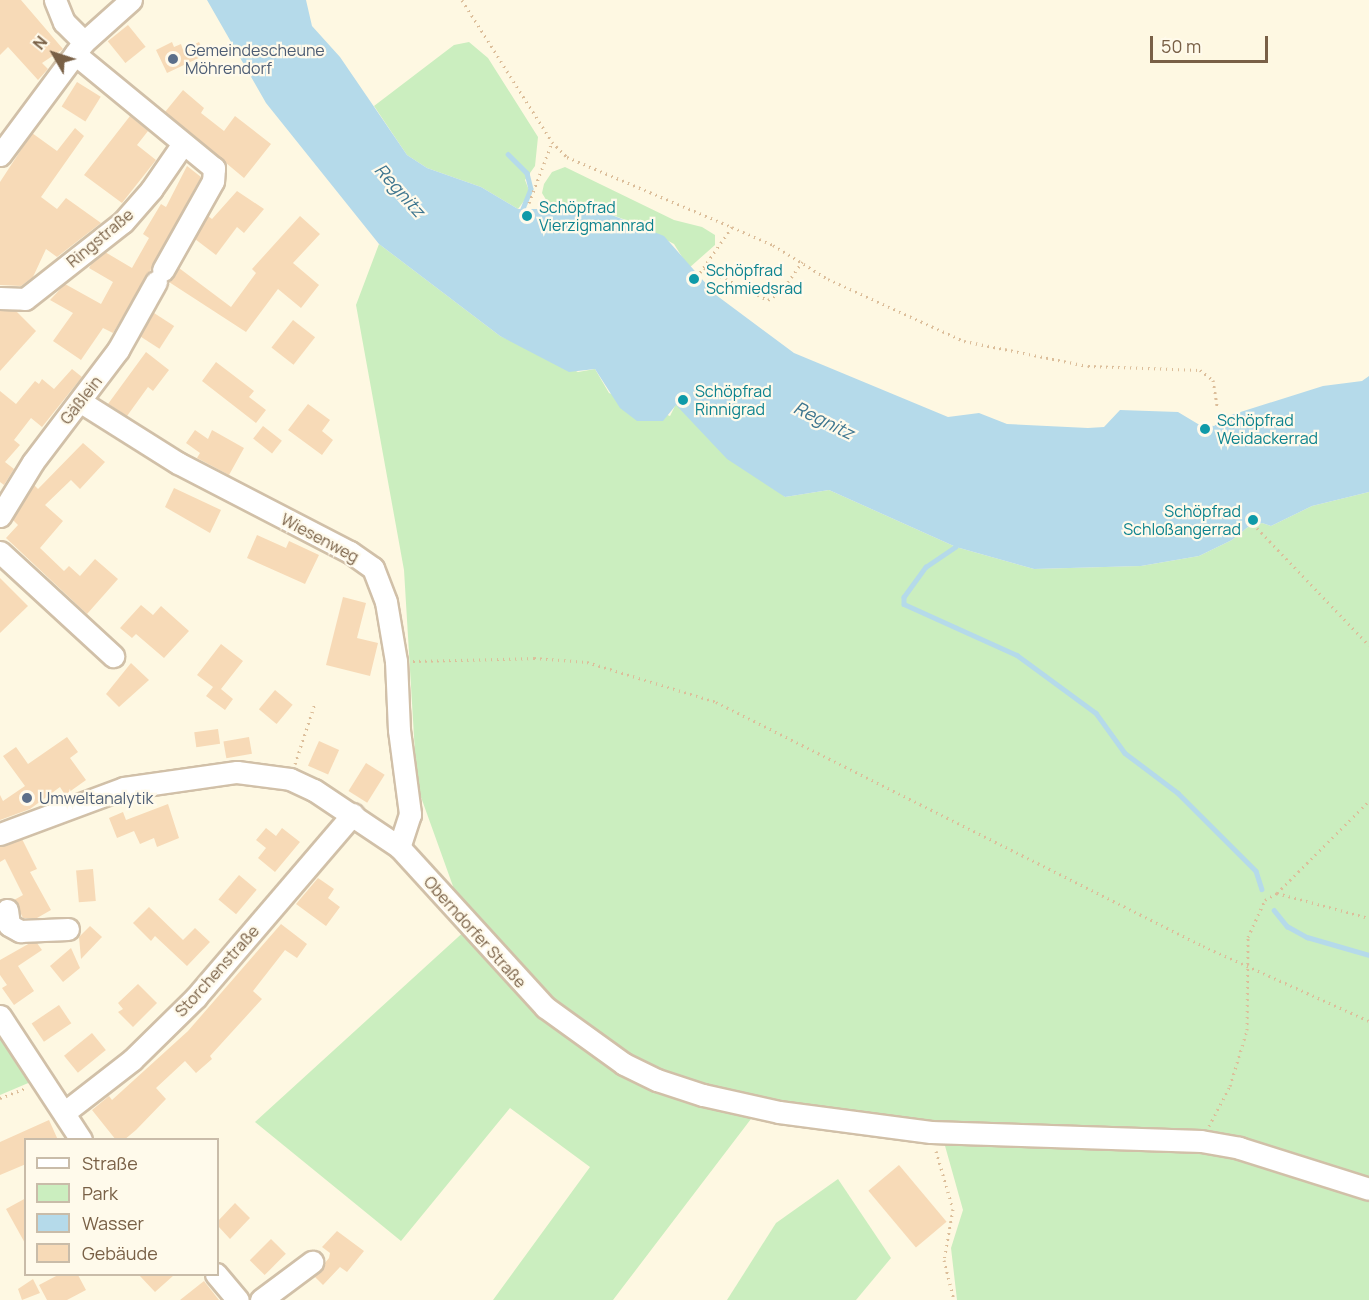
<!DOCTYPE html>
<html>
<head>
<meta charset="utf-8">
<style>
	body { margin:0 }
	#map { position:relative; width:1369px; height:1300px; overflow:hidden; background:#fef8e2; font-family:Manrope,sans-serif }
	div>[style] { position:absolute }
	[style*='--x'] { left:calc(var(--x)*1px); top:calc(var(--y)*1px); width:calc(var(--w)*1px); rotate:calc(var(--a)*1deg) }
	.green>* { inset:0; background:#cbeebf }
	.water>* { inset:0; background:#b5daea }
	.stream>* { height:4.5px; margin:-2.25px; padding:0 2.25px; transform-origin:2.25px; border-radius:2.25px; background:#b5daea }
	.building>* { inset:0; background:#f7dab7; transform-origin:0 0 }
	.path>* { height:3px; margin-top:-1.5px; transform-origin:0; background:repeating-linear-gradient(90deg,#dcbe9a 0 1.5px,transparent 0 6px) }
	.roads { filter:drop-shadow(2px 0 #d1c0a8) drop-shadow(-2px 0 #d1c0a8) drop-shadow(0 2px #d1c0a8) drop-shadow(0 -2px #d1c0a8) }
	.minor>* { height:21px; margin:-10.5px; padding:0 10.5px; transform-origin:10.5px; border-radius:10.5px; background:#fff }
	.dots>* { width:16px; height:16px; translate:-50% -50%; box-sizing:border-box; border:3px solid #fffaeb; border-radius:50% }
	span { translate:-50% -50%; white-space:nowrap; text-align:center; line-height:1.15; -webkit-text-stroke:4.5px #fffaeb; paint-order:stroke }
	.service-label { font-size:16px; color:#4e5e75 }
	.left { translate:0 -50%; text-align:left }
	.culture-label { font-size:16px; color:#0d838f }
	.right { translate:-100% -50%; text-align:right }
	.street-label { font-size:16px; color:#796046 }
	.water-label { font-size:18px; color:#3d758f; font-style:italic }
	.legend { position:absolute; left:24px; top:1138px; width:195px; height:138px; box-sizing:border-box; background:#fffaeb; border:2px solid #c9bca9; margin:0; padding:8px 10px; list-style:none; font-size:18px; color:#796046 }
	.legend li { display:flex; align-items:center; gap:12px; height:30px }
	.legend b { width:30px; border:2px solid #c9bca9 }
	.north { position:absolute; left:24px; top:24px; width:60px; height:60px; -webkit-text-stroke:4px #fffaeb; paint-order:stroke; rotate:309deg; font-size:16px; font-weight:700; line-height:24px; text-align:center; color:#796046 }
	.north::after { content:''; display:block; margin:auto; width:21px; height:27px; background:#796046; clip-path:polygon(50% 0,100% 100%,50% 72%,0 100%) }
	.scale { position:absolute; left:1150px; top:36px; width:118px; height:27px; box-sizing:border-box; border:3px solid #796046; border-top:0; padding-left:8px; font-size:18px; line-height:21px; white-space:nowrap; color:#796046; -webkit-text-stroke:4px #fffaeb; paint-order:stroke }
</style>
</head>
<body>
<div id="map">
	<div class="green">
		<i style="clip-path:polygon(469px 42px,488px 58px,538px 137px,535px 166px,525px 180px,530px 193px,518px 209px,481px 187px,427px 168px,407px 155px,374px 106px,454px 45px)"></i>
		<i style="clip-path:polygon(565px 167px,674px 220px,702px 227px,715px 235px,715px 245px,689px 268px,674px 244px,636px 224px,597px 209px,551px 208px,542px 193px,544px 184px,552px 172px)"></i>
		<i style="clip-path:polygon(379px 244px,500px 336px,578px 372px,595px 369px,609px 393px,670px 416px,676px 404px,785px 497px,829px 490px,956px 547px,1034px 569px,1141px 566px,1199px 556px,1232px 540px,1248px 527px,1262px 523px,1271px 526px,1312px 506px,1369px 492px,1369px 1300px,957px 1300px,951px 1248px,963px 1210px,940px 1128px,754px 1115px,613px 1300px,493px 1300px,590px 1167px,510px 1108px,401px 1241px,255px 1122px,468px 928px,417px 786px,404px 570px,356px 305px)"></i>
		<i style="clip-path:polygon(0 1034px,33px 1081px,0 1095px)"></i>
		<i style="clip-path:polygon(838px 1179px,891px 1258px,856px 1300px,727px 1300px,776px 1223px)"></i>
	</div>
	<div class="water">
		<i style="clip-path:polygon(207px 0,306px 0,312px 26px,340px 57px,407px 155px,427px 168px,481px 187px,518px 209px,597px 209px,664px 236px,716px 295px,794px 353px,948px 417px,979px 413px,1007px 424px,1088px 428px,1104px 427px,1120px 410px,1178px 412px,1198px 424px,1214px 426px,1231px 415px,1323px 386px,1362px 381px,1369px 376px,1369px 492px,1312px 506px,1271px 526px,1262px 523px,1248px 527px,1232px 540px,1199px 556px,1141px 566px,1034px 569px,956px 547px,829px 490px,785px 497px,727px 459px,676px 405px,663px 421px,637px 421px,620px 408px,595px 369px,569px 372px,500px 336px,379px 244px,266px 103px)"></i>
	</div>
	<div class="stream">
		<i style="--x:508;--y:154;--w:27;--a:45"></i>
		<i style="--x:527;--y:173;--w:16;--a:76"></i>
		<i style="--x:531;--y:189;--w:24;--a:112"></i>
		<i style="--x:956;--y:547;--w:36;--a:146"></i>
		<i style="--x:926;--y:567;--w:37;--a:126"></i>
		<i style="--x:904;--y:597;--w:7;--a:90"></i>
		<i style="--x:904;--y:604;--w:124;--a:24.3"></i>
		<i style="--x:1017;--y:655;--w:98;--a:36.3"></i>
		<i style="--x:1096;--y:713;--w:49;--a:54.1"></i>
		<i style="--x:1125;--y:753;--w:66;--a:37"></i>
		<i style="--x:1178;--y:793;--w:110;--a:45"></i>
		<i style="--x:1256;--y:871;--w:19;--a:72"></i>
		<i style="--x:1274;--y:910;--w:21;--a:51"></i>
		<i style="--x:1287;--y:926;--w:23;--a:29"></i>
		<i style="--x:1307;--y:937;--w:65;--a:16.2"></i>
	</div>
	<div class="building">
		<i style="clip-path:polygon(0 0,21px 0,63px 49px,42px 63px,48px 69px,38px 80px,8px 47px,0 55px)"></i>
		<i style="left:128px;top:25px;width:28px;height:26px;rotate:51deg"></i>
		<i style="clip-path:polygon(172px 42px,174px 47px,181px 44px,183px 50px,199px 42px,205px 55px,167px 73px,156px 50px)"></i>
		<i style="left:77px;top:82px;width:28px;height:29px;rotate:32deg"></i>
		<i style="clip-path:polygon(183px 90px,204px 108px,201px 113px,224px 131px,235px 116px,271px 144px,244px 178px,165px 112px)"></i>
		<i style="clip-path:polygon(130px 116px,148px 131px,137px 145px,156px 160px,122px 203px,84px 175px)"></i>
		<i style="clip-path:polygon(75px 128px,84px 136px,41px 197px,57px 209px,66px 198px,101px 223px,57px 257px,46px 249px,33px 277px,21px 286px,0 285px,0 182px,32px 133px,57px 151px)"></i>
		<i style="clip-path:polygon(187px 166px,201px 177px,150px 271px,113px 333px,103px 328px,81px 360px,53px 341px,73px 313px,50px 300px,65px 284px,101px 304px,113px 282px,89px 268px,93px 261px,105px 252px,132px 268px,149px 238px,143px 234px,161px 204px,166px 207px)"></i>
		<i style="clip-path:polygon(237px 191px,264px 209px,244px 233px,237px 227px,216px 255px,195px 239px,208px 216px,212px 219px)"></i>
		<i style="clip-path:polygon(300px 216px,320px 234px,293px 263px,319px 285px,301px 308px,278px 289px,246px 332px,169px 282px,179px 268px,231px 307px,256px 273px,252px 269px)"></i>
		<i style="clip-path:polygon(0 311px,16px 311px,36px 331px,0 371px)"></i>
		<i style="left:154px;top:313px;width:24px;height:27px;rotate:33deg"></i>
		<i style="left:293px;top:320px;width:28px;height:35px;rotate:38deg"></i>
		<i style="clip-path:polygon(146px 352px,169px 370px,153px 391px,148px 387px,127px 416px,108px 404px)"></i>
		<i style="clip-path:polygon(216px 362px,254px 391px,249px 397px,266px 410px,256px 423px,202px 381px)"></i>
		<i style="clip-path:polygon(72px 369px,82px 377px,42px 427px,31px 418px,14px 440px,20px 445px,5px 462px,14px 469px,4px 485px,0 482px,0 391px,16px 404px,35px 381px,39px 384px,42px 379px,54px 389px)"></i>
		<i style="clip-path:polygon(308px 404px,330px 420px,322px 431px,333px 440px,322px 455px,288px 430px)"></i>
		<i style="left:263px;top:426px;width:24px;height:16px;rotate:38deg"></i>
		<i style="clip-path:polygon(195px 430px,208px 439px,212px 430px,244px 448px,229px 475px,197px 458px,200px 453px,186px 443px)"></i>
		<i style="clip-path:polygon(83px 443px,105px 462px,80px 489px,71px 480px,45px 505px,63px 521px,40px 548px,64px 571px,69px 566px,80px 576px,95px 559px,118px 579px,87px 614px,6px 538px,18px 525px,13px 520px,34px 485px,38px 489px)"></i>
		<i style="clip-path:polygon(174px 488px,221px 510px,210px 533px,165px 507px)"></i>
		<i style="clip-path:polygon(257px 535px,286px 548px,289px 541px,319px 555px,305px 584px,247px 558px)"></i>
		<i style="clip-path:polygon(0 578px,28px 606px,0 633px)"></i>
		<i style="clip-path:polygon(343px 597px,366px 603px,357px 638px,378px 643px,370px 676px,326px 665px)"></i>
		<i style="clip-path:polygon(141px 605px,153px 615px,161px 606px,189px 631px,164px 658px,136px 634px,132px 638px,120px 628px)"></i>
		<i style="clip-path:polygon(221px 644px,243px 661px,221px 689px,233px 699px,225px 710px,206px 696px,213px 687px,197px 675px)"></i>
		<i style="clip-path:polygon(131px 663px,149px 680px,119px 707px,106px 694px)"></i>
		<i style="left:275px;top:690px;width:23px;height:25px;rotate:40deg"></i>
		<i style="left:218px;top:729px;width:15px;height:24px;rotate:82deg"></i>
		<i style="clip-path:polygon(67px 737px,78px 752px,70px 758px,86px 780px,65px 795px,60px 787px,30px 809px,0 820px,0 795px,3px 801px,25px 786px,3px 756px,16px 747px,28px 764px)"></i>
		<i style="left:249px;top:737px;width:17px;height:26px;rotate:80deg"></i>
		<i style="left:319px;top:741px;width:22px;height:27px;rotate:24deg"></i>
		<i style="left:366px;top:763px;width:22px;height:33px;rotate:32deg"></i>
		<i style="clip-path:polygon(168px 804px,179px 838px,157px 847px,154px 838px,140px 844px,134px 831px,117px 838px,109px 818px,123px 812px,126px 820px)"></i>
		<i style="clip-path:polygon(266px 828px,276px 836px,282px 828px,300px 842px,275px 872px,258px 858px,266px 848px,256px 840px)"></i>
		<i style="clip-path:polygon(22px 839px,37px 869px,30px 872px,51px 910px,37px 918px,23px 918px,14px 900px,23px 895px,5px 859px,0 862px,0 846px)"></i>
		<i style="left:93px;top:869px;width:32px;height:17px;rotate:85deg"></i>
		<i style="left:239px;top:875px;width:23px;height:32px;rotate:40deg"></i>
		<i style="clip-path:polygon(318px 878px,334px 889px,328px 898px,340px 907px,326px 926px,296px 904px)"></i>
		<i style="clip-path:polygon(149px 907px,183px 940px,195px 928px,210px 942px,187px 966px,155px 936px,151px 941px,133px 923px)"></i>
		<i style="clip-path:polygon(281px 924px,307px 944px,297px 958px,285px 950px,253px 991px,262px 999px,210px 1056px,212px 1059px,196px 1073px,185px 1061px,156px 1088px,166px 1099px,136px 1130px,124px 1140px,116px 1140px,92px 1110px,109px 1096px,112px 1100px,188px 1031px)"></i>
		<i style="clip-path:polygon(90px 926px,102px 937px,81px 959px,79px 937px)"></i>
		<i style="clip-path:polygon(30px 943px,37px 943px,42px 950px,18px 966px,34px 991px,14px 1005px,2px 988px,7px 985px,0 975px,0 960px)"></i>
		<i style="clip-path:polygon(71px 948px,80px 968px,63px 982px,50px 966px)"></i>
		<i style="clip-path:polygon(138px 984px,157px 1003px,133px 1027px,118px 1012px,123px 1009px,118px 1003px)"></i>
		<i style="left:59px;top:1005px;width:22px;height:33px;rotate:56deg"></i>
		<i style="left:92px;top:1033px;width:22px;height:36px;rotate:51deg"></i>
		<i style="clip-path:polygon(49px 1120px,58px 1140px,26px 1140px,26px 1164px,0 1175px,0 1142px)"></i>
		<i style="left:899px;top:1165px;width:74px;height:40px;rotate:50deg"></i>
		<i style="clip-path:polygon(26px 1198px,26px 1245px,6px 1209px)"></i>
		<i style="clip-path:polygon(235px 1203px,250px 1218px,230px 1239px,218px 1226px,218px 1221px)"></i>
		<i style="clip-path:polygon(337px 1231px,364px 1251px,347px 1272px,340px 1267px,323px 1285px,314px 1276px,329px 1258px,330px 1253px,322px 1247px)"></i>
		<i style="left:271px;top:1239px;width:21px;height:30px;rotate:45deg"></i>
		<i style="clip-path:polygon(58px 1275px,78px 1275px,86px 1290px,67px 1300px,47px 1300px,39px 1285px)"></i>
		<i style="clip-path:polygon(139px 1275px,174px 1275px,155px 1292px)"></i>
		<i style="clip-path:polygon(33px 1279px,40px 1293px,22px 1300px,18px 1289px)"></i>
		<i style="clip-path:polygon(204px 1281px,219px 1300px,180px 1300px)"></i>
	</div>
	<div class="path">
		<i style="--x:462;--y:0;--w:168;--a:57.6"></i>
		<i style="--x:552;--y:142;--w:21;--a:45"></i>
		<i style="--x:567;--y:157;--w:179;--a:23"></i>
		<i style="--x:732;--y:227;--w:57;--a:125.1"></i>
		<i style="--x:529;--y:203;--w:65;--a:-69.3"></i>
		<i style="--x:732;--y:227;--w:45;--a:23.7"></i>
		<i style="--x:773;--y:245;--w:65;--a:31.7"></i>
		<i style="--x:828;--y:279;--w:149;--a:24.5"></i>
		<i style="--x:964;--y:341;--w:126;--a:11.4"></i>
		<i style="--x:1088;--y:366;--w:112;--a:2"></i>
		<i style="--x:1200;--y:370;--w:16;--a:38"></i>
		<i style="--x:1213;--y:380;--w:26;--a:81"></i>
		<i style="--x:704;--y:268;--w:72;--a:26.6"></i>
		<i style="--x:768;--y:300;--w:15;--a:-32"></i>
		<i style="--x:781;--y:292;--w:37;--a:-55"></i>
		<i style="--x:1257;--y:528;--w:162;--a:46.3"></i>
		<i style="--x:413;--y:661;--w:121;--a:-1.4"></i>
		<i style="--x:534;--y:658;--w:53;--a:4.3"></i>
		<i style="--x:587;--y:662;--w:135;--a:17.2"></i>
		<i style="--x:716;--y:702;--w:545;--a:26.61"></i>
		<i style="--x:1203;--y:946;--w:182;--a:24.3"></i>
		<i style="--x:295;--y:764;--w:64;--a:-71.8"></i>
		<i style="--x:1277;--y:893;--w:130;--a:-45"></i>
		<i style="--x:0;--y:1098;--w:28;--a:-21"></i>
		<i style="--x:1209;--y:1126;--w:45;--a:-62.3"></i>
		<i style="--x:1230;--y:1086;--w:59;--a:-73.1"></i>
		<i style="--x:1247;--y:1030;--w:93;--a:-89.4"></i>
		<i style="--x:1248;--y:937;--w:41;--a:-65.3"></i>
		<i style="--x:1265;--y:900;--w:14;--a:-30"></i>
		<i style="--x:1277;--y:893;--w:95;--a:15.2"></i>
		<i style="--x:936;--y:1151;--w:60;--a:73.7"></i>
		<i style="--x:953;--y:1209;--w:52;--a:100"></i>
		<i style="--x:944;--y:1260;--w:41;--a:76"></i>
	</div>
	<div class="roads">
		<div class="minor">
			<i style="--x:55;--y:0;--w:24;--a:68"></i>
			<i style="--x:64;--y:22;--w:28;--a:45"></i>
			<i style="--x:75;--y:54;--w:180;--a:39.4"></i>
			<i style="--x:214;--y:168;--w:13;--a:94"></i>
			<i style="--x:213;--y:181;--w:102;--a:119.3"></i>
			<i style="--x:0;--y:155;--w:141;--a:-53.4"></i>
			<i style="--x:84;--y:42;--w:63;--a:-41.8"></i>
			<i style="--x:0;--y:298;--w:25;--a:2"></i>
			<i style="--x:25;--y:299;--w:125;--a:-38.2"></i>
			<i style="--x:123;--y:222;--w:43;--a:-48.8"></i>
			<i style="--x:151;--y:190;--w:55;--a:-55.4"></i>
			<i style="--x:81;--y:402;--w:115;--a:32.2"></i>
			<i style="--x:178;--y:463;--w:194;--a:27.4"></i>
			<i style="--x:350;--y:552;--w:28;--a:35"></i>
			<i style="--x:373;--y:568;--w:36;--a:69"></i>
			<i style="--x:386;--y:602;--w:60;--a:80.4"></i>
			<i style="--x:396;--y:661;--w:69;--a:87.5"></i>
			<i style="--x:399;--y:730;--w:85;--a:82.5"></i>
			<i style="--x:410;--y:814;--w:35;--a:108"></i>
			<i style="--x:0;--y:516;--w:63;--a:-58.6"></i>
			<i style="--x:33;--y:462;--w:141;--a:-52.8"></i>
			<i style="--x:118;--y:350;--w:78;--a:-60.8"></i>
			<i style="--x:0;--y:552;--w:154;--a:42.6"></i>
			<i style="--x:0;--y:834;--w:132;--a:-20.4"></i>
			<i style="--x:124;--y:788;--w:114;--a:-8.1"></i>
			<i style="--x:237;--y:772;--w:53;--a:7.5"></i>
			<i style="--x:290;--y:779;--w:26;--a:25"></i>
			<i style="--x:314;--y:790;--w:102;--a:33.8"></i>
			<i style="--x:399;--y:847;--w:217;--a:47.6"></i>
			<i style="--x:545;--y:1007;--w:97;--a:35.8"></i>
			<i style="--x:624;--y:1064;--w:37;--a:26"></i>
			<i style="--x:657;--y:1080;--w:48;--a:18.1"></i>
			<i style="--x:703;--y:1095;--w:78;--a:12.6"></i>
			<i style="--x:779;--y:1112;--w:153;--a:7.5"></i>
			<i style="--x:931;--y:1132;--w:270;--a:1.9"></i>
			<i style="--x:1201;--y:1141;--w:39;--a:10"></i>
			<i style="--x:1239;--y:1148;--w:136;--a:17.5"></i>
			<i style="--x:7;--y:910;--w:15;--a:82"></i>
			<i style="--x:9;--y:925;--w:13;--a:29"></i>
			<i style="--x:20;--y:931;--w:48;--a:-2.4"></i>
			<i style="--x:0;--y:1016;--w:148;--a:56.8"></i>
			<i style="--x:65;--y:1112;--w:85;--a:-37.8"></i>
			<i style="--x:132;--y:1060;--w:90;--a:-44.5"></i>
			<i style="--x:196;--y:997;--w:241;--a:-49.4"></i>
			<i style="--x:216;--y:1274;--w:34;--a:50"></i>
			<i style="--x:261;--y:1300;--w:64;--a:-36.7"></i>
		</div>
	</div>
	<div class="dots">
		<i style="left:173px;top:59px;background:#5c6f8a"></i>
		<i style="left:527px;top:216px;background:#0f9aa8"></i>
		<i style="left:694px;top:279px;background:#0f9aa8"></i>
		<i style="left:683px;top:400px;background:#0f9aa8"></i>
		<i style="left:1205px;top:429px;background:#0f9aa8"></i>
		<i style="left:1253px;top:520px;background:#0f9aa8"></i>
		<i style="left:27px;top:798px;background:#5c6f8a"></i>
	</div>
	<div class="service-label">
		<span class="left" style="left:185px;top:59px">Gemeindescheune<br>Möhrendorf</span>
		<span class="left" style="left:39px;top:798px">Umweltanalytik</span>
	</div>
	<div class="culture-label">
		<span class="left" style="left:539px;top:216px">Schöpfrad<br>Vierzigmannrad</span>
		<span class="left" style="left:706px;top:279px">Schöpfrad<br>Schmiedsrad</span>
		<span class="left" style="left:695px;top:400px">Schöpfrad<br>Rinnigrad</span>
		<span class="left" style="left:1217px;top:429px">Schöpfrad<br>Weidackerrad</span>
		<span class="right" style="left:1241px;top:520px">Schöpfrad<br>Schloßangerrad</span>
	</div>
	<div class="street-label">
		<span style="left:100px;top:238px;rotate:-40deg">Ringstraße</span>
		<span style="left:81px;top:400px;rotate:-52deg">Gäßlein</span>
		<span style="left:320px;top:538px;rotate:28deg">Wiesenweg</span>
		<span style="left:475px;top:932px;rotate:48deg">Oberndorfer Straße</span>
		<span style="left:217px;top:971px;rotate:-48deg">Storchenstraße</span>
	</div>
	<div class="water-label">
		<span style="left:400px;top:190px;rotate:48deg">Regnitz</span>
		<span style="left:824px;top:420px;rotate:26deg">Regnitz</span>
	</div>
	<ul class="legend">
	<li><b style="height:8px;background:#fff"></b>Straße</li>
	<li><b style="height:16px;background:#cbeebf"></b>Park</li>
	<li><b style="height:16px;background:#b5daea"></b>Wasser</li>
	<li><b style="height:16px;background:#f7dab7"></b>Gebäude</li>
	</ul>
	<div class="north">N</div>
	<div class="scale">50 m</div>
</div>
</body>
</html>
